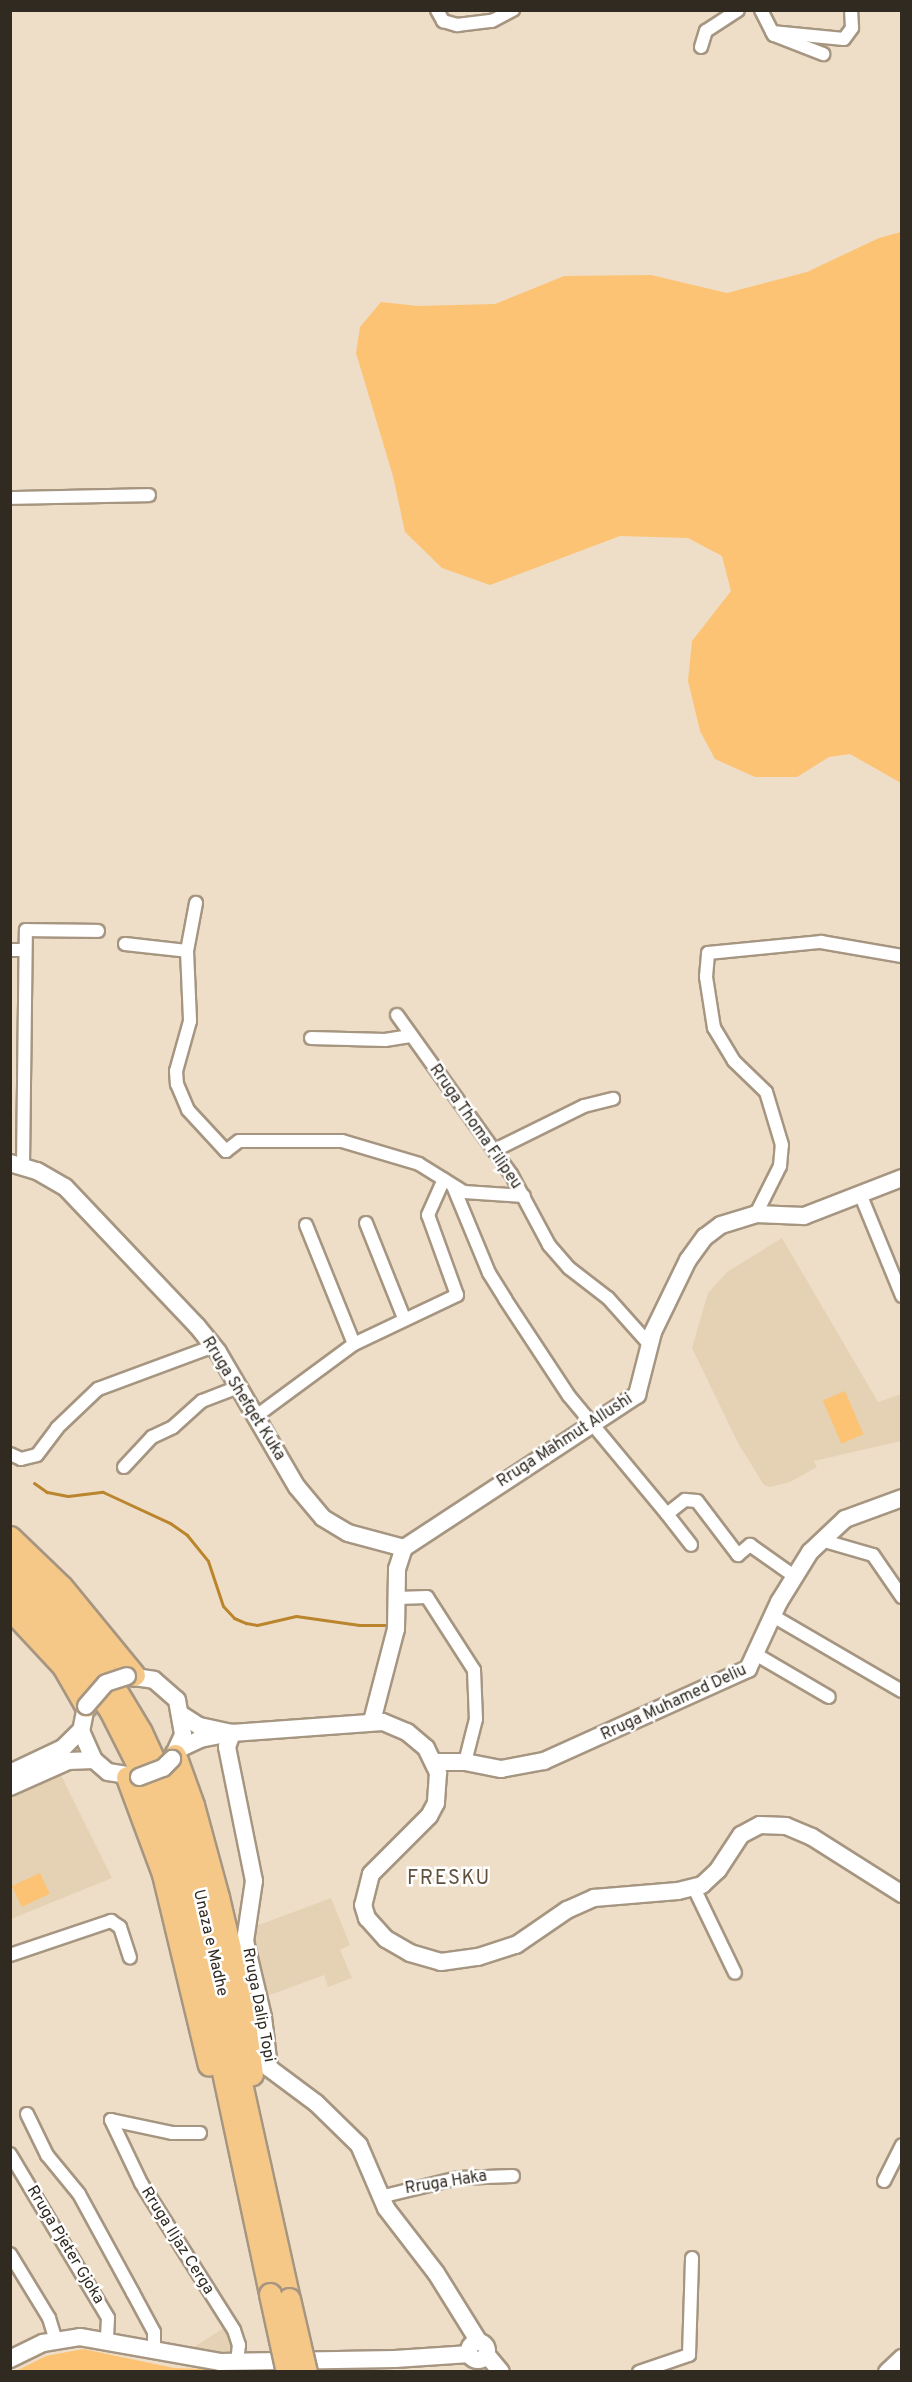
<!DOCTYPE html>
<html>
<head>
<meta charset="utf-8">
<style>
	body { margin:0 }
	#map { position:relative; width:912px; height:2382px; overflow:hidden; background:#efdec7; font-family:Overpass,sans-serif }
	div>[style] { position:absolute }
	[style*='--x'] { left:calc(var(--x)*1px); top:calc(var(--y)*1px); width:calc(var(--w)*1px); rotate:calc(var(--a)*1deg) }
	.built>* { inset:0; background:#e5d1b4 }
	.green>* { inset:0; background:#fbc373; transform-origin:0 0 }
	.stream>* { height:3px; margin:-1.5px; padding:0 1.5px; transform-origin:1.5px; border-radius:1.5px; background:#ba852c }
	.roads { filter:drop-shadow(2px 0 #a69681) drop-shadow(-2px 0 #a69681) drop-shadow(0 2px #a69681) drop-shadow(0 -2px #a69681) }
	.street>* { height:12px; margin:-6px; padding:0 6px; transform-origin:6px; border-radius:6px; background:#fff }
	.secondary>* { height:16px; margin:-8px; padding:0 8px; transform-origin:8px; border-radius:8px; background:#fff }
	.secondary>.ring { margin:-8px; padding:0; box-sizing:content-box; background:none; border:16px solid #fff; border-radius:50% }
	.highway>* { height:21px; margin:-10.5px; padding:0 10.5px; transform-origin:10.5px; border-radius:10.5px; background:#f6c888 }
	.bridges { filter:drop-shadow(2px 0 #a69681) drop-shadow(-2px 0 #a69681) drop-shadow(0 2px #a69681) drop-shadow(0 -2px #a69681) }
	.secondary-bridge>* { height:16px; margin:-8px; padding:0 8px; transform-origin:8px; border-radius:8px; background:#fff }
	.highway-bridge>* { height:21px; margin:-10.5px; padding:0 10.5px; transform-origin:10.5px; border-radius:10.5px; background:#f6c888 }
	span { translate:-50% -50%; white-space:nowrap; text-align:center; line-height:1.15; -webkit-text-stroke:5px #fff; paint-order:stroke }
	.street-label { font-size:16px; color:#302a21 }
	.quarter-label { font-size:20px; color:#5f513d; letter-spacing:1.5px }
	.frame { position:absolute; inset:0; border:12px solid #302a21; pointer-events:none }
</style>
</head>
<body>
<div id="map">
	<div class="built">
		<i style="clip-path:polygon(782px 1238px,878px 1402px,901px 1394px,901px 1441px,814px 1461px,817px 1467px,790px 1482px,770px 1487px,764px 1485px,738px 1443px,692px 1348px,708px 1293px,727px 1272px)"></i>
		<i style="clip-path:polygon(60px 1773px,112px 1878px,11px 1919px,11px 1795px)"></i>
		<i style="clip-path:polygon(331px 1898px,350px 1945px,340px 1950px,352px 1978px,328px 1987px,324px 1975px,267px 1996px,248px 1929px)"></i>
		<i style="clip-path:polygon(227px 2326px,236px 2345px,233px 2355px,196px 2353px,194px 2347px)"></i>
	</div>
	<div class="green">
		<i style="clip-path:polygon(901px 232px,901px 783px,850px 754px,829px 757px,797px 777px,755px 777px,715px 759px,700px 731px,688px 681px,692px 641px,731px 591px,722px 556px,688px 538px,620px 536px,490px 585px,442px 568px,405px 532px,393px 476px,356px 353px,360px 327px,381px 302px,418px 306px,495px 304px,564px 276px,651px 275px,727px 293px,807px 272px,879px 238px)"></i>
		<i style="left:845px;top:1391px;width:47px;height:24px;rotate:67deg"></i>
		<i style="left:40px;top:1873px;width:23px;height:31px;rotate:65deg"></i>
		<i style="clip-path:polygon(83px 2349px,174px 2368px,254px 2371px,14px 2372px,46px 2356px)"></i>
	</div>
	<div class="stream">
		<i style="--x:34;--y:1483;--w:16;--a:35"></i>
		<i style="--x:47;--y:1492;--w:21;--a:11"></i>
		<i style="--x:68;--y:1496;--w:35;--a:-7"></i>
		<i style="--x:103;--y:1492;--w:74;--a:24.8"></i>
		<i style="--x:170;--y:1523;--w:21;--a:35"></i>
		<i style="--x:187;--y:1535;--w:33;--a:51"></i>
		<i style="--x:208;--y:1561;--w:47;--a:71.6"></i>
		<i style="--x:223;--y:1606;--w:16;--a:47"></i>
		<i style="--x:234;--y:1618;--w:13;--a:23"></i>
		<i style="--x:246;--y:1623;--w:11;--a:10"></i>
		<i style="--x:257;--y:1625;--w:40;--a:-13"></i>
		<i style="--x:296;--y:1616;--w:64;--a:8.1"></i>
		<i style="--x:359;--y:1625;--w:32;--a:0"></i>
	</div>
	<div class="roads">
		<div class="street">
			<i style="--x:437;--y:10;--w:13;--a:61"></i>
			<i style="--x:443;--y:21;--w:15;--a:16"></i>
			<i style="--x:457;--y:25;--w:35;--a:-7"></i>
			<i style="--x:492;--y:21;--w:24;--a:-28"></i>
			<i style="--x:761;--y:10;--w:28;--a:63"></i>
			<i style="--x:774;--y:35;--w:53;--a:21.2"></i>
			<i style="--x:772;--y:32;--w:72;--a:5.6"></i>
			<i style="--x:844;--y:39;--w:14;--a:-54"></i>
			<i style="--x:852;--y:28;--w:18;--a:-93"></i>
			<i style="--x:701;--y:47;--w:17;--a:-73"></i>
			<i style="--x:706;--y:31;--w:38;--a:-33"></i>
			<i style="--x:10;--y:498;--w:139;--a:-1.2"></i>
			<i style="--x:125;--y:944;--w:62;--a:6.4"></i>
			<i style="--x:187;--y:951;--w:49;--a:-79.4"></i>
			<i style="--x:10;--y:950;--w:15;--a:0"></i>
			<i style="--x:187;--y:951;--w:70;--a:87.5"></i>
			<i style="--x:190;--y:1021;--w:52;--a:105.6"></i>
			<i style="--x:176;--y:1071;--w:13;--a:86"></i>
			<i style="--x:177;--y:1084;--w:28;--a:67"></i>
			<i style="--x:188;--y:1110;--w:56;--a:47.2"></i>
			<i style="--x:226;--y:1151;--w:16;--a:-38"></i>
			<i style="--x:239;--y:1141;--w:103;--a:0"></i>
			<i style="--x:342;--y:1141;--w:80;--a:16.6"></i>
			<i style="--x:419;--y:1164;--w:53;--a:31.9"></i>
			<i style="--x:464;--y:1192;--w:60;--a:3.8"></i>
			<i style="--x:397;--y:1015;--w:196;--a:54.4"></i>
			<i style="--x:511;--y:1174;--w:81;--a:61.8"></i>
			<i style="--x:549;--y:1245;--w:30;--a:49"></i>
			<i style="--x:569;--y:1268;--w:49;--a:37.6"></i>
			<i style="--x:608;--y:1298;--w:62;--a:48.3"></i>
			<i style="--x:311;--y:1038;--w:74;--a:1.5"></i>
			<i style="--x:385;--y:1040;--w:24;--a:-9"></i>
			<i style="--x:495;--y:1150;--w:99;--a:-26.3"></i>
			<i style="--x:584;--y:1106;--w:30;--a:-14"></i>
			<i style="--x:23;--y:1166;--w:236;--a:-89.3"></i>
			<i style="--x:26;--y:930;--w:72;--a:0.8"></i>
			<i style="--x:453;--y:1186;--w:94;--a:67.5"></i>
			<i style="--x:489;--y:1273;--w:31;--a:58"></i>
			<i style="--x:505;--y:1299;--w:116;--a:56.6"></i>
			<i style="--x:569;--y:1396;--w:153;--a:50.3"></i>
			<i style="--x:667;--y:1514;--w:23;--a:-38"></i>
			<i style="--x:685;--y:1500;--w:12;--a:5"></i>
			<i style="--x:697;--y:1501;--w:68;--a:52.8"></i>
			<i style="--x:738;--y:1555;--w:16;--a:-40"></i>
			<i style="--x:750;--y:1545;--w:54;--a:35.2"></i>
			<i style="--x:861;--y:1196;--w:108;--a:67.7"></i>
			<i style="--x:756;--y:1214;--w:54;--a:-63.4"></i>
			<i style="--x:780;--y:1166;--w:21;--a:-85"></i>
			<i style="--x:782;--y:1145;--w:55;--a:-106.8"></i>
			<i style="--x:766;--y:1092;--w:45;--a:-135.9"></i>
			<i style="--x:734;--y:1061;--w:39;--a:-121"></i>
			<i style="--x:714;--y:1028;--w:52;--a:-98.9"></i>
			<i style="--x:706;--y:977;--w:24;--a:-85"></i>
			<i style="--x:708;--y:953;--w:114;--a:-5.6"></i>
			<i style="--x:821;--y:942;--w:82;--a:9.8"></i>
			<i style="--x:366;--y:1223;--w:102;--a:68.2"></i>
			<i style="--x:306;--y:1225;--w:128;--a:68"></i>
			<i style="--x:255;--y:1417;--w:123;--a:-36.4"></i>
			<i style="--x:354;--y:1344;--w:114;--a:-25.4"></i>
			<i style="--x:457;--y:1295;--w:85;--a:-109.9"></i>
			<i style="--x:428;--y:1215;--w:39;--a:-66"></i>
			<i style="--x:10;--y:1454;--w:12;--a:24"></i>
			<i style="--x:21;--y:1459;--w:16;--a:-14"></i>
			<i style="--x:37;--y:1455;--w:34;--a:-53"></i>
			<i style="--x:57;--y:1428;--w:57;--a:-43.6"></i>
			<i style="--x:98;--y:1389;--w:124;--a:-20.3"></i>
			<i style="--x:124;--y:1467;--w:41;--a:-47"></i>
			<i style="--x:152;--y:1437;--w:23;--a:-25"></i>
			<i style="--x:173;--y:1427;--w:39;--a:-42"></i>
			<i style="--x:202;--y:1401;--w:40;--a:-21"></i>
			<i style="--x:667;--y:1514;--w:39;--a:52"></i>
			<i style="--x:821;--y:1540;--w:54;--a:16.1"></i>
			<i style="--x:873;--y:1555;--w:51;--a:55.4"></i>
			<i style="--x:398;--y:1598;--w:29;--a:-2"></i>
			<i style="--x:427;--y:1597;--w:87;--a:57.2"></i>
			<i style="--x:474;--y:1670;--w:49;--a:87.7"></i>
			<i style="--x:476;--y:1719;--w:44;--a:104.3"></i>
			<i style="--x:773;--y:1616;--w:149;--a:30.2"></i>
			<i style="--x:757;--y:1655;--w:83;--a:30.3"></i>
			<i style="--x:694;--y:1888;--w:94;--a:64.2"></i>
			<i style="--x:10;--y:1955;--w:107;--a:-18.6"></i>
			<i style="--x:111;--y:1921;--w:11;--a:34"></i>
			<i style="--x:120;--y:1927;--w:32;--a:72"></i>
			<i style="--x:27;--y:2114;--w:46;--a:64"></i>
			<i style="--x:47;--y:2155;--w:50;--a:50.6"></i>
			<i style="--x:79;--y:2194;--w:113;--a:61.4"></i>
			<i style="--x:133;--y:2293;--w:44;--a:61.7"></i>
			<i style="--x:154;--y:2332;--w:20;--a:90"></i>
			<i style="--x:111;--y:2120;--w:70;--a:64.5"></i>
			<i style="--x:141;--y:2183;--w:174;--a:57.7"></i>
			<i style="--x:234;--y:2330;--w:16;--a:72"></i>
			<i style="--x:239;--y:2345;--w:17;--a:97"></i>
			<i style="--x:111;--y:2120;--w:62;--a:12"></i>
			<i style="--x:172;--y:2133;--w:28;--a:0"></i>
			<i style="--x:10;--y:2154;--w:191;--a:59.1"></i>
			<i style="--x:108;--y:2318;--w:21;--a:93"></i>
			<i style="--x:884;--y:2181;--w:40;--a:-63.4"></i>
			<i style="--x:380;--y:2197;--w:80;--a:-13.7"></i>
			<i style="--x:458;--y:2178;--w:55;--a:-2.1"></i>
			<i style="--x:10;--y:2254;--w:75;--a:58.6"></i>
			<i style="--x:49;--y:2318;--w:24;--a:73"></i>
			<i style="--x:639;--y:2372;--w:53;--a:-18.8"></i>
			<i style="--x:689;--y:2355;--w:97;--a:-88.2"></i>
		</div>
		<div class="secondary">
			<i style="--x:10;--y:1163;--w:28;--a:17"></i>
			<i style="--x:37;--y:1171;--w:32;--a:30"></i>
			<i style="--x:65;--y:1187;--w:192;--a:46.5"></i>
			<i style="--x:197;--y:1326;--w:33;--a:51"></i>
			<i style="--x:218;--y:1352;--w:156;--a:59.7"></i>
			<i style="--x:297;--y:1487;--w:40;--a:50"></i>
			<i style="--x:323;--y:1518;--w:29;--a:31"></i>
			<i style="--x:348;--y:1533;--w:58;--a:15"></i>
			<i style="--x:127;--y:1676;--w:27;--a:8"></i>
			<i style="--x:154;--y:1680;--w:30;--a:41"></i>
			<i style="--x:177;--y:1700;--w:36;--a:80"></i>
			<i style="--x:183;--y:1735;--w:26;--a:115"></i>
			<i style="--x:86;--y:1706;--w:25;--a:101"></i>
			<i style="--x:81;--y:1731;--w:32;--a:66"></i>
			<i style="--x:94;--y:1760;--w:18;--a:41"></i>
			<i style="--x:108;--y:1772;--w:30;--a:9"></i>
			<i style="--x:372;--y:1721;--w:95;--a:-75.4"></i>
			<i style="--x:396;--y:1629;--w:60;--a:-89"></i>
			<i style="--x:397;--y:1569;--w:22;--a:-72"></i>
			<i style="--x:404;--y:1548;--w:279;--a:-33.3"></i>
			<i style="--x:637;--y:1395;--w:65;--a:-75.7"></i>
			<i style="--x:653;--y:1332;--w:80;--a:-64.1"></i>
			<i style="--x:688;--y:1260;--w:29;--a:-54"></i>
			<i style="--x:705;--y:1237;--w:20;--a:-37"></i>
			<i style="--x:721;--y:1225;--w:37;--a:-17"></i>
			<i style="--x:756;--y:1214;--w:48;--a:2.4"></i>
			<i style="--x:804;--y:1216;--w:105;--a:-21.2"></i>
			<i style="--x:179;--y:1749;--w:23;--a:-25"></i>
			<i style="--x:200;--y:1739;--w:33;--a:-11"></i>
			<i style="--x:232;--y:1733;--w:34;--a:-168"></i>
			<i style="--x:199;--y:1726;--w:20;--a:-147"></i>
			<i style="--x:435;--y:1762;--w:30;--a:0"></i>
			<i style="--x:465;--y:1762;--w:37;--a:11"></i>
			<i style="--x:501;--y:1769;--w:44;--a:-10.5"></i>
			<i style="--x:544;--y:1761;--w:224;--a:-24.3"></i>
			<i style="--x:748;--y:1669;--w:74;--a:-65.2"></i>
			<i style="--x:779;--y:1602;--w:59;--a:-58.2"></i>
			<i style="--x:810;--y:1552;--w:48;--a:-43.3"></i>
			<i style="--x:845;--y:1519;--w:61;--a:-20.2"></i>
			<i style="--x:10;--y:1773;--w:59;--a:-25.3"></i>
			<i style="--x:63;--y:1748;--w:25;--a:-45"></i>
			<i style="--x:10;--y:1787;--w:64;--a:-24.1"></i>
			<i style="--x:68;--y:1761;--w:26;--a:-2"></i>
			<i style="--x:479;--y:2342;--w:81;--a:-121.9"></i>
			<i style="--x:436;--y:2273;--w:82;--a:-127.6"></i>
			<i style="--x:386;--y:2208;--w:69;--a:-113.2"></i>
			<i style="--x:359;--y:2145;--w:60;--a:-135.7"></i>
			<i style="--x:316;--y:2103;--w:59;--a:-143.3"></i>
			<i style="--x:269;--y:2068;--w:51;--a:-96.7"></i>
			<i style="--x:263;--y:2017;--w:78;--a:-103.3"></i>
			<i style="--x:245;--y:1941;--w:61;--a:-81.5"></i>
			<i style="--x:254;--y:1881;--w:137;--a:-101.4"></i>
			<i style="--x:227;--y:1747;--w:15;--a:-70"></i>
			<i style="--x:232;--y:1733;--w:151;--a:-4.2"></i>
			<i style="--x:383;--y:1722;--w:26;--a:23"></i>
			<i style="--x:407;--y:1732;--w:25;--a:40"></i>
			<i style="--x:426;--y:1748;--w:28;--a:64"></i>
			<i style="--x:438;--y:1773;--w:30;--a:94"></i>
			<i style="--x:436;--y:1803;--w:15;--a:118"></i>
			<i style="--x:429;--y:1816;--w:82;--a:135"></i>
			<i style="--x:371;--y:1874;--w:32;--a:104"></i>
			<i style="--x:363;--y:1905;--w:14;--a:73"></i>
			<i style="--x:367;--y:1918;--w:28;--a:48"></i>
			<i style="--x:386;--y:1939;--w:28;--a:30"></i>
			<i style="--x:410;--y:1953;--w:32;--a:16"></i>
			<i style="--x:441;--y:1962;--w:37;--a:-8"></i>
			<i style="--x:478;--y:1957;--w:40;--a:-18"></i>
			<i style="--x:516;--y:1945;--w:62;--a:-34.5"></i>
			<i style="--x:567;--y:1910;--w:30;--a:-24"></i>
			<i style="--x:594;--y:1898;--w:84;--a:-4.8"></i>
			<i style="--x:678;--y:1891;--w:25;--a:-14"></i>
			<i style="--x:702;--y:1885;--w:22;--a:-43"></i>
			<i style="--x:718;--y:1870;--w:42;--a:-56.7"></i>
			<i style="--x:741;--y:1835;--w:21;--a:-28"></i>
			<i style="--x:760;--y:1825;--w:26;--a:2"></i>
			<i style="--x:786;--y:1826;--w:28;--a:23"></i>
			<i style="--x:812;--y:1837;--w:107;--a:32.3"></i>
			<i class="ring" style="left:469px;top:2342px;width:2px;height:2px"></i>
			<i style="--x:486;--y:2354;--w:23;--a:50"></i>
			<i style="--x:10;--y:2359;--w:37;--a:-26"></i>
			<i style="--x:43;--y:2343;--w:37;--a:-9"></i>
			<i style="--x:80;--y:2337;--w:142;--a:10.1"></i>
			<i style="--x:220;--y:2362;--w:175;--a:-1"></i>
			<i style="--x:395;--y:2359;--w:75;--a:-3.8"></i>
			<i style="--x:887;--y:2372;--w:21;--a:-43"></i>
		</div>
		<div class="highway">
			<i style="--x:10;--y:1537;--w:71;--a:43.9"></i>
			<i style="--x:61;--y:1586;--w:115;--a:50.6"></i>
			<i style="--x:10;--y:1561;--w:52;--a:44.2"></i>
			<i style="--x:47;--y:1597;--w:85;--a:51.7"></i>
			<i style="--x:100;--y:1664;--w:79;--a:58.9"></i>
			<i style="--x:141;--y:1732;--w:53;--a:65.4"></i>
			<i style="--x:163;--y:1780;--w:105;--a:71.7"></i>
			<i style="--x:196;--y:1880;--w:429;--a:77.5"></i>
			<i style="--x:10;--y:1584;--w:81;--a:47.5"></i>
			<i style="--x:65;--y:1644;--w:80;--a:55.7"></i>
			<i style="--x:110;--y:1710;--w:86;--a:63.1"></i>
			<i style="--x:149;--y:1787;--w:45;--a:69.1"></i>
			<i style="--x:165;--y:1829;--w:134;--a:75.3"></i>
			<i style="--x:199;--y:1959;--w:342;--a:78"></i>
			<i style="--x:10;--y:1609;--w:78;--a:47.1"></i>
			<i style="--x:63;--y:1666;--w:46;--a:60.1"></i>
			<i style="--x:175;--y:1755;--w:53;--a:70.2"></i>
			<i style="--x:193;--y:1805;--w:95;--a:74.8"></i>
			<i style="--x:218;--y:1897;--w:102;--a:76.9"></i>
			<i style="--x:241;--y:1996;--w:79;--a:82"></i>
			<i style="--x:127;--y:1777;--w:103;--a:69.6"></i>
			<i style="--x:163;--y:1874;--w:196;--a:76.5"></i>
		</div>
	</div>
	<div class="bridges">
		<div class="secondary-bridge">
			<i style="--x:86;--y:1706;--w:30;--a:-49"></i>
			<i style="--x:106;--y:1683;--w:22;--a:-18"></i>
			<i style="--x:139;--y:1777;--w:26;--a:-21"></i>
			<i style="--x:163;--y:1768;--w:13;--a:-45"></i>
		</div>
		<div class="highway-bridge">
			<i style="--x:270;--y:2294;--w:80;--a:77.7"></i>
			<i style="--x:289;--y:2299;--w:75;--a:76.9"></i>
		</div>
	</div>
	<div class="street-label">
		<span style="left:475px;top:1127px;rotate:55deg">Rruga Thoma Filipeu</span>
		<span style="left:243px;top:1399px;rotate:58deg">Rruga Shefqet Kuka</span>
		<span style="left:565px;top:1441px;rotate:-33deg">Rruga Mahmut Allushi</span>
		<span style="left:674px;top:1703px;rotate:-25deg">Rruga Muhamed Deliu</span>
		<span style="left:210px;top:1943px;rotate:77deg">Unaza e Madhe</span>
		<span style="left:258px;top:2005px;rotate:79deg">Rruga Dalip Topi</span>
		<span style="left:446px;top:2183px;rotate:-9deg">Rruga Haka</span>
		<span style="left:177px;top:2241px;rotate:58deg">Rruga Iljaz Cerga</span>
		<span style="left:65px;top:2245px;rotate:59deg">Rruga Pjeter Gjoka</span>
	</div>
	<div class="quarter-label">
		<span style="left:449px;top:1879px">FRESKU</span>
	</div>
	<div class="frame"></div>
</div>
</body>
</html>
